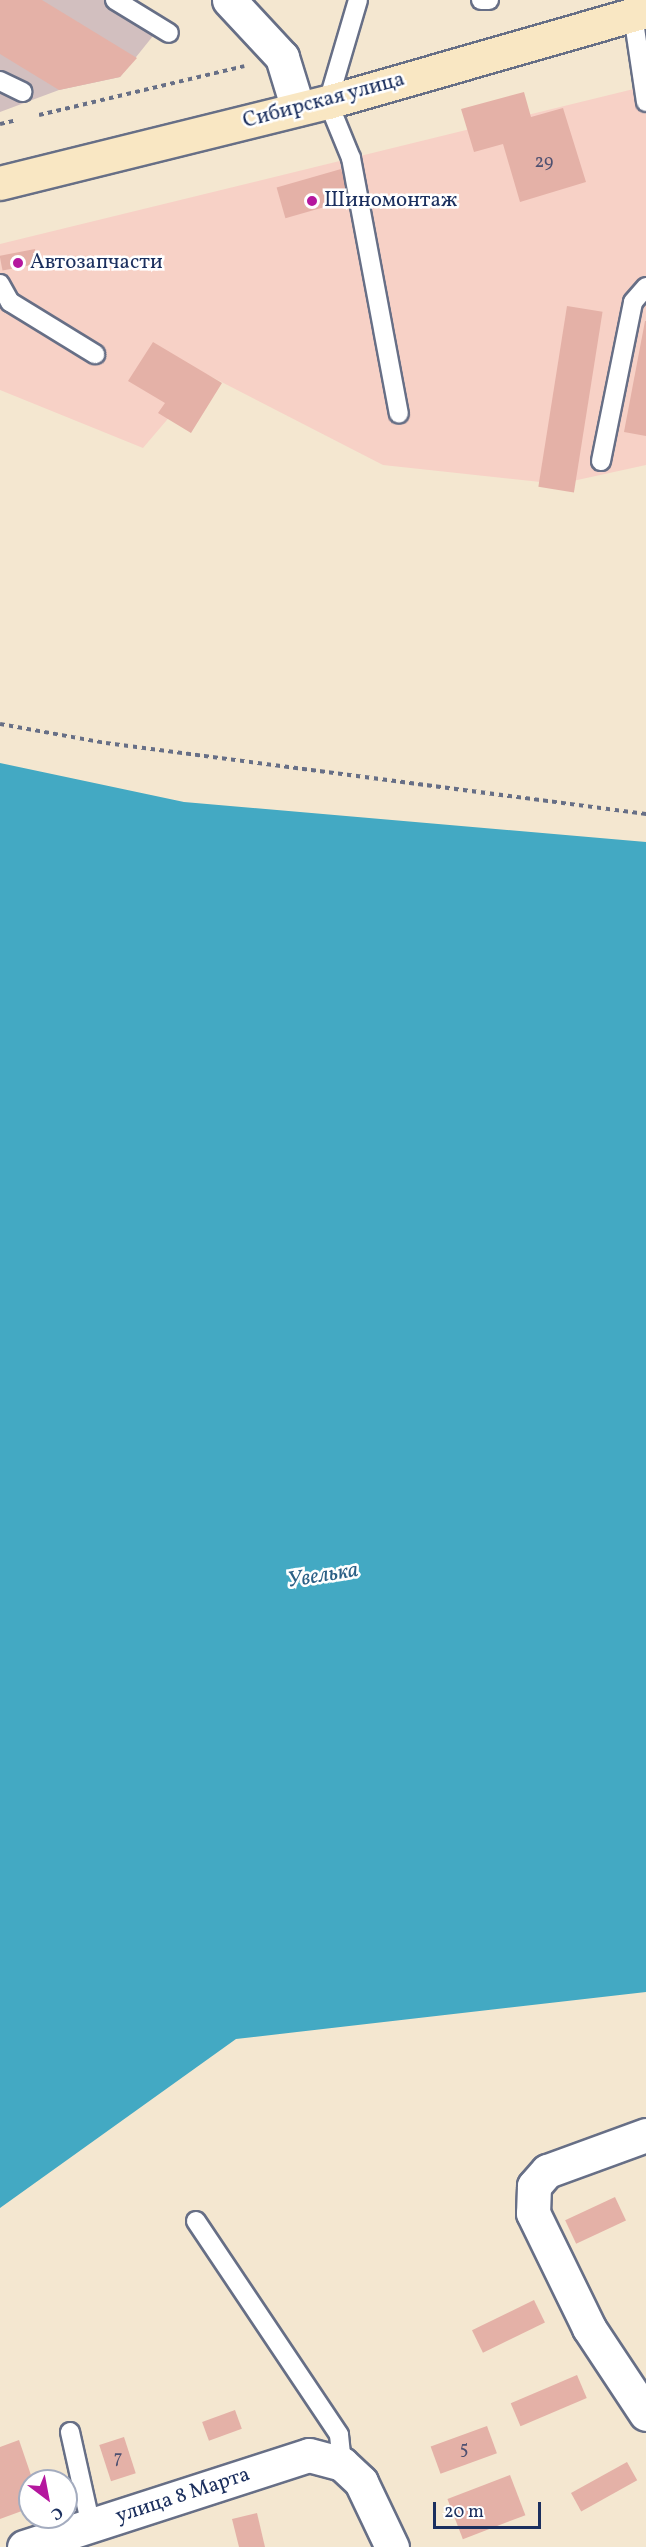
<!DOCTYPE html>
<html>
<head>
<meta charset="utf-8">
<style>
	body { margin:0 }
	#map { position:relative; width:646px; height:2547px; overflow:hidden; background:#f4e7d0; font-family:Vollkorn,serif }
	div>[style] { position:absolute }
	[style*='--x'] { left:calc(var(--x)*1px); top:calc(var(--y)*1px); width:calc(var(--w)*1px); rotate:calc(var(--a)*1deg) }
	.built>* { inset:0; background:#f7d1c6 }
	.industrial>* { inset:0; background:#d2bfbf }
	.water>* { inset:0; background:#43a9c3 }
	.building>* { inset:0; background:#e4b1a7; transform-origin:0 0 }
	.path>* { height:4px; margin-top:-2px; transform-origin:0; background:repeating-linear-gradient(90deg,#676f86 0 4.5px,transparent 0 9px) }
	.roads { filter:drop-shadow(2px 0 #676f86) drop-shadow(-2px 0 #676f86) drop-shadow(0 2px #676f86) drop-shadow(0 -2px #676f86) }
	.lane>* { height:18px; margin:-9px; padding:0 9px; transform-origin:9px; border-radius:9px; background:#fff }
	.street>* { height:33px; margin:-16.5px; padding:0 16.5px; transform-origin:16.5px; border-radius:16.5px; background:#fff }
	.secondary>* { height:33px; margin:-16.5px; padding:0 16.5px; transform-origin:16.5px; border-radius:16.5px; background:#f9e7c3 }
	.dots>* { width:16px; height:16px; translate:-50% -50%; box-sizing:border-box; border:3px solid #fff; border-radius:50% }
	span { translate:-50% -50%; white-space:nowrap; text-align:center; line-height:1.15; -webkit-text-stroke:5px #fff; paint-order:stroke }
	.number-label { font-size:18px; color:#4d5070 }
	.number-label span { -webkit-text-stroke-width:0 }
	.street-label { font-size:21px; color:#1b2f5e }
	.poi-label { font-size:21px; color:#1b2f5e }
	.left { translate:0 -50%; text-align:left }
	.water-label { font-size:22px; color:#2b6086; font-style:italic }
	.north { position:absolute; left:18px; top:2469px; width:60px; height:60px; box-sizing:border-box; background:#fff; border:2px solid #a4acbf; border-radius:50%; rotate:148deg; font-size:16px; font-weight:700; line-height:24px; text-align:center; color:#1b2f5e }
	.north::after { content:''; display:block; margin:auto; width:21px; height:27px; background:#b5179e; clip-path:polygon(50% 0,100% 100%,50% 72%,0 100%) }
	.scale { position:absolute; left:433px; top:2502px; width:108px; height:27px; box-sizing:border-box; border:3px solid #1b2f5e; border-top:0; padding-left:8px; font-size:18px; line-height:21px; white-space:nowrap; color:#1b2f5e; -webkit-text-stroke:4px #fff; paint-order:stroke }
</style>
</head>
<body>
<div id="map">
	<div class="built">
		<i style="clip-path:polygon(646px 86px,646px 465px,559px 484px,383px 465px,206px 374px,143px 448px,0 390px,0 244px)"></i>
	</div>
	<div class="industrial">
		<i style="clip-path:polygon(0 0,131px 0,165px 21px,120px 77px,59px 90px,0 112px)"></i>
	</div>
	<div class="water">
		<i style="clip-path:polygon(0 763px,184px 802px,646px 842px,646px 1992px,236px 2039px,0 2208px)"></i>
	</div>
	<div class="building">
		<i style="clip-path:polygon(0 0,42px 0,137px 58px,120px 77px,59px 90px,0 54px)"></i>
		<i style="clip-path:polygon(524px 92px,531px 117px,563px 108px,586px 182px,520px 202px,503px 144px,474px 152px,461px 109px)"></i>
		<i style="left:341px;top:169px;width:32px;height:67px;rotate:74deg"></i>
		<i style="left:35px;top:249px;width:15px;height:36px;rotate:79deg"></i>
		<i style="left:567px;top:306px;width:36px;height:183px;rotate:9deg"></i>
		<i style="clip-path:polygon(645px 321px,646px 321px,646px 436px,624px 432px)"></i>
		<i style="clip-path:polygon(153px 342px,222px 383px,191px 433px,158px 413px,165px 403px,128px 381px)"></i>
		<i style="left:615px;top:2197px;width:26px;height:55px;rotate:65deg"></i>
		<i style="left:534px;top:2300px;width:25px;height:69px;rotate:64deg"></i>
		<i style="left:577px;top:2375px;width:25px;height:72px;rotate:67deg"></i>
		<i style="left:235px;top:2410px;width:20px;height:35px;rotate:70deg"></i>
		<i style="left:487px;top:2426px;width:29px;height:60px;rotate:70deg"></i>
		<i style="left:124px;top:2437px;width:38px;height:26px;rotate:72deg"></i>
		<i style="clip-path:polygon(19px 2440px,33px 2481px,30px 2508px,0 2519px,0 2447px)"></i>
		<i style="left:627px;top:2462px;width:21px;height:64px;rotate:61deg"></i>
		<i style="left:510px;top:2475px;width:43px;height:67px;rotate:69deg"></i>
		<i style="clip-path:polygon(257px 2513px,265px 2547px,239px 2547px,232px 2519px)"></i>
	</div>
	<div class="path">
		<i style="--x:39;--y:115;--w:211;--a:-13.4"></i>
		<i style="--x:0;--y:124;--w:17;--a:-13"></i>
		<i style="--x:0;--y:724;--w:108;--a:10.2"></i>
		<i style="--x:106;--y:743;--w:545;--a:7.49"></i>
	</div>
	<div class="roads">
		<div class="lane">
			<i style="--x:115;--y:0;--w:63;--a:31.4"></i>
			<i style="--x:358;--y:0;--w:106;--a:106.4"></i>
			<i style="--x:328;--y:102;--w:61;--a:67.7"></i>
			<i style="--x:351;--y:158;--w:260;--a:79.4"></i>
			<i style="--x:481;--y:0;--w:8;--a:0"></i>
			<i style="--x:633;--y:15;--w:88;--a:81.5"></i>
			<i style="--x:0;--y:81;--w:25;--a:26"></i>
			<i style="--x:0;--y:284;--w:21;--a:61"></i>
			<i style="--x:10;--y:302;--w:100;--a:31.5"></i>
			<i style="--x:601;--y:461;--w:162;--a:-78.6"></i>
			<i style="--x:633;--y:302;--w:20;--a:-49"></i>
			<i style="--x:196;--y:2221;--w:257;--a:56.2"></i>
			<i style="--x:339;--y:2435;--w:29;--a:84"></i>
			<i style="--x:70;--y:2432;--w:96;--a:77.4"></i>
		</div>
		<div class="street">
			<i style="--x:229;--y:0;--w:78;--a:47.1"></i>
			<i style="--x:282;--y:57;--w:54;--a:72.9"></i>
			<i style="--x:646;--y:2135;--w:105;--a:160"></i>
			<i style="--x:547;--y:2171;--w:20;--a:131"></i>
			<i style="--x:534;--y:2186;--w:27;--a:92"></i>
			<i style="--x:533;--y:2213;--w:128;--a:64"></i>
			<i style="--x:589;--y:2328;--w:103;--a:56.5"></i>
			<i style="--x:24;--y:2547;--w:299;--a:-17.9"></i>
			<i style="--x:309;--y:2455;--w:34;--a:15"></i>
			<i style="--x:342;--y:2464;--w:26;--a:43"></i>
			<i style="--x:361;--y:2482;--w:72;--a:64.5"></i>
		</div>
		<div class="secondary">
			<i style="--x:0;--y:183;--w:338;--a:-13.9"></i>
			<i style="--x:328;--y:102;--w:331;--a:-16"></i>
		</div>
	</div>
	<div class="dots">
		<i style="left:312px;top:201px;background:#b5179e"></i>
		<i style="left:18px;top:263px;background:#b5179e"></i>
	</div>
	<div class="number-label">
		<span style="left:544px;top:163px">29</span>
		<span style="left:464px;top:2450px">5</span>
		<span style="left:118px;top:2459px">7</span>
	</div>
	<div class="street-label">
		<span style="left:324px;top:101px;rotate:-15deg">Сибирская улица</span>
		<span style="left:183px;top:2496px;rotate:-18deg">улица 8 Марта</span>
	</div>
	<div class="poi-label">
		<span class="left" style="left:324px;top:201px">Шиномонтаж</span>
		<span class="left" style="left:30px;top:263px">Автозапчасти</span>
	</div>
	<div class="water-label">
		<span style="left:323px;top:1576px;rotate:-9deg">Увелька</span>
	</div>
	<div class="north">С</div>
	<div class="scale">20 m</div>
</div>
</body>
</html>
